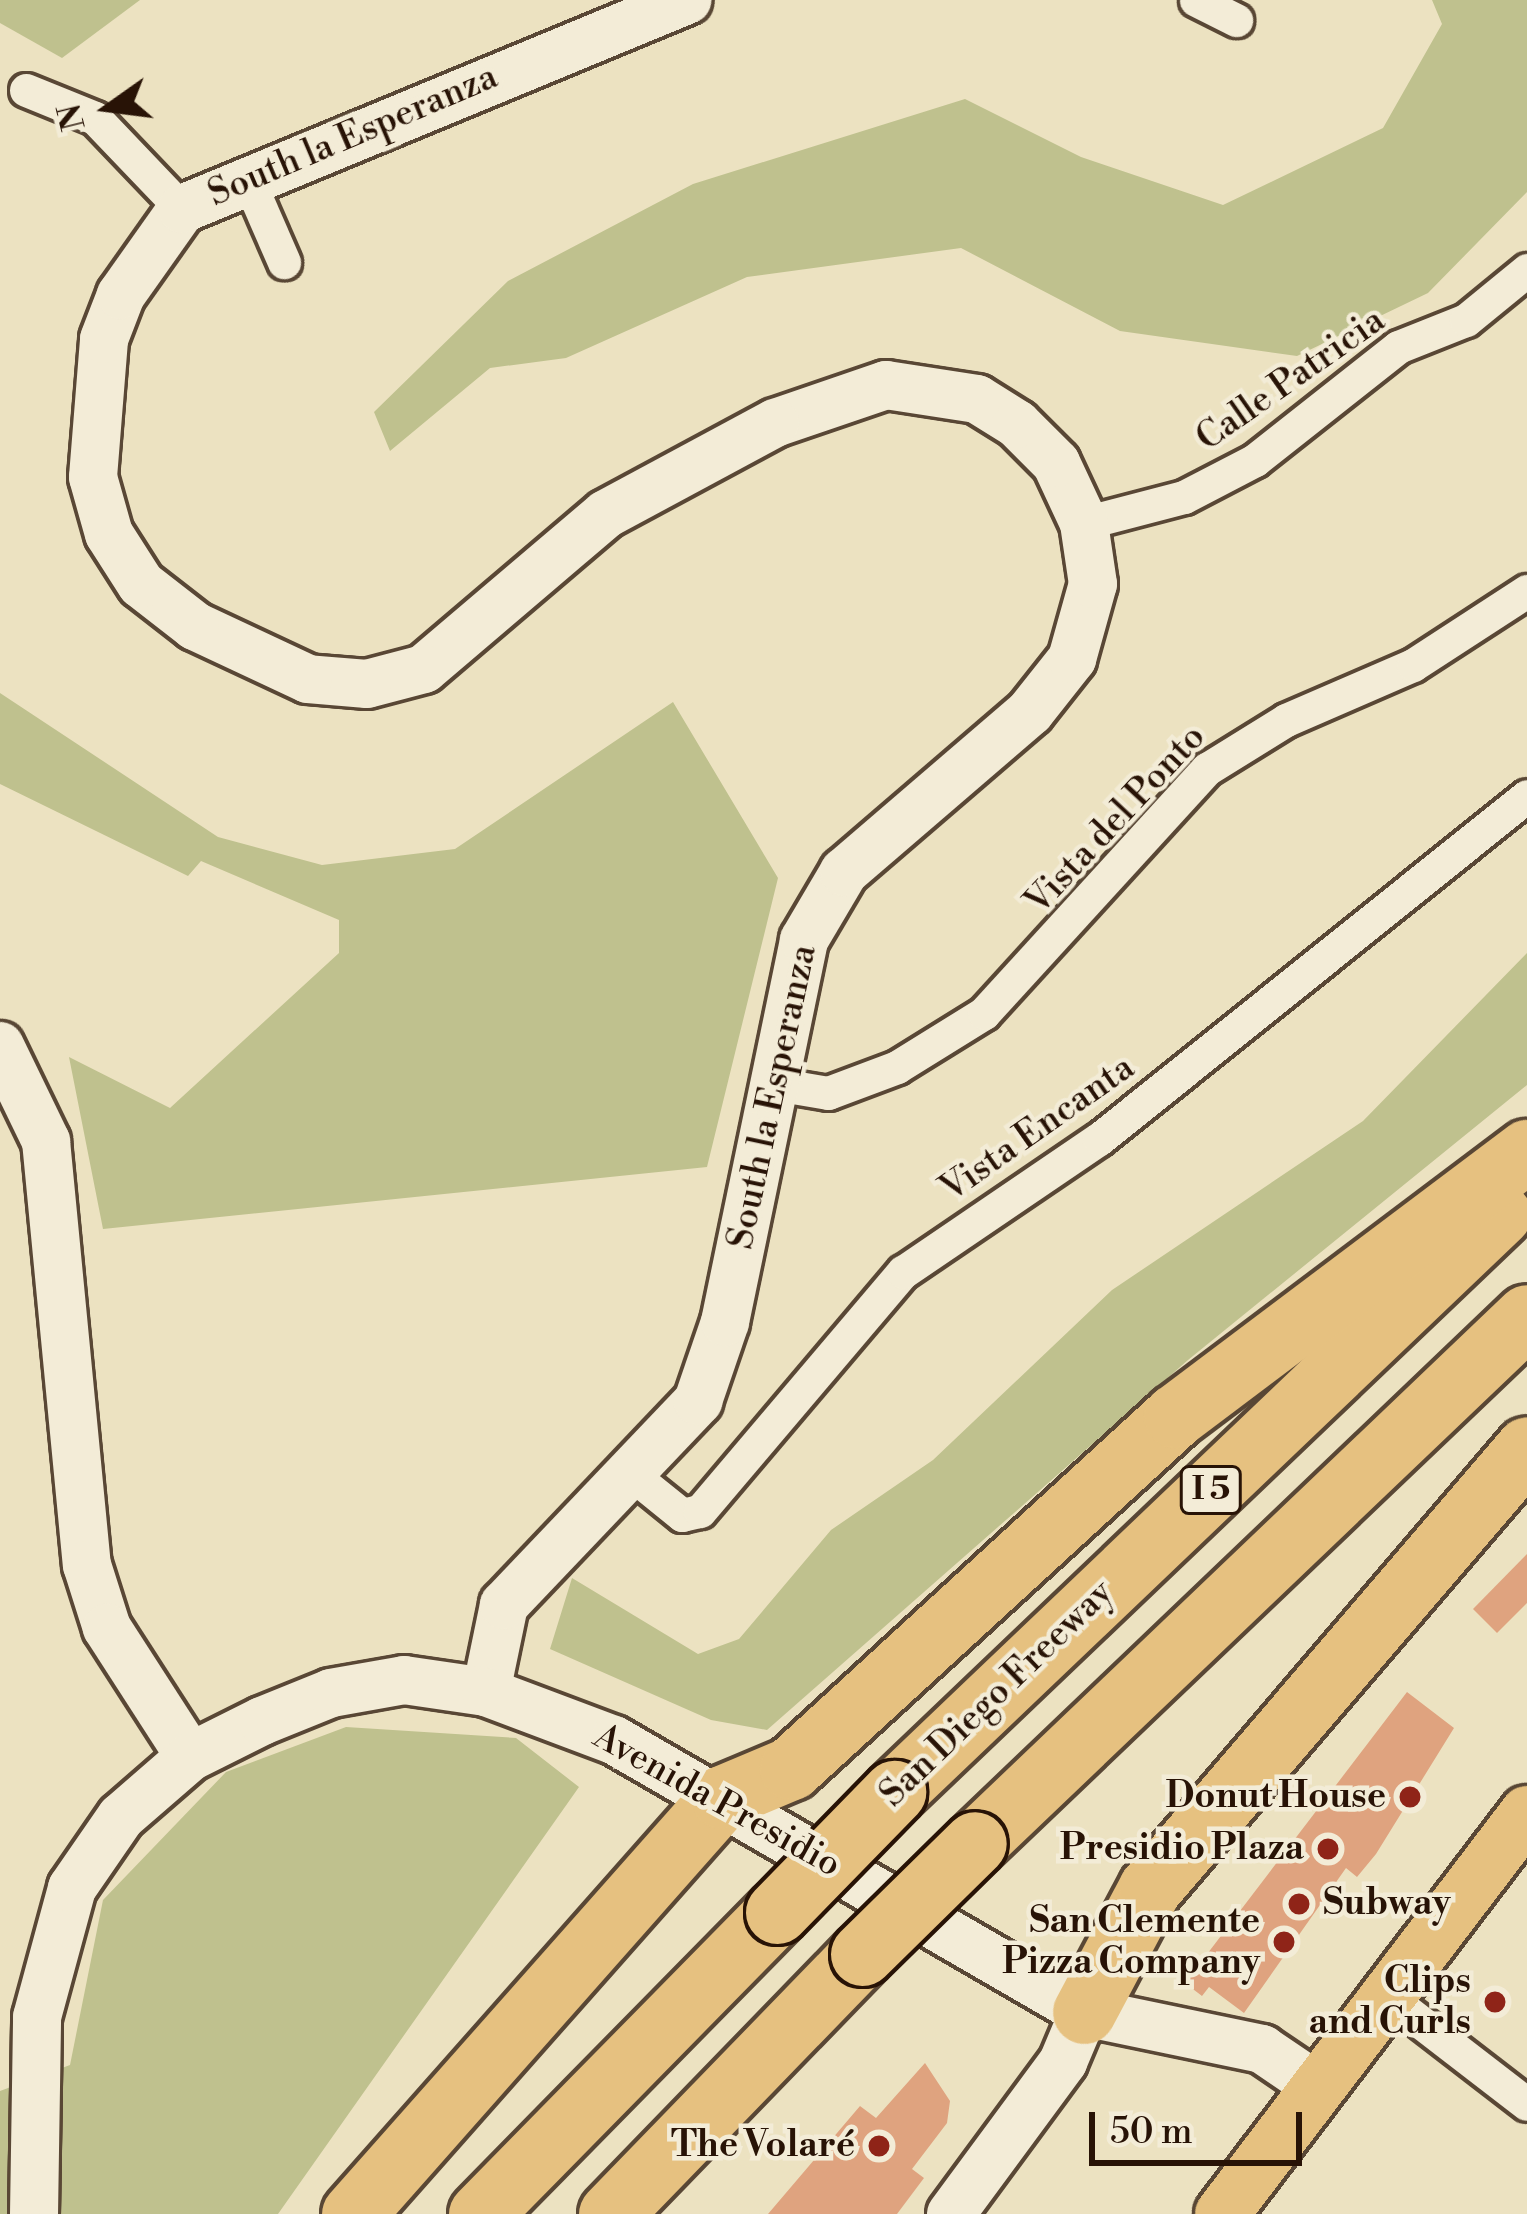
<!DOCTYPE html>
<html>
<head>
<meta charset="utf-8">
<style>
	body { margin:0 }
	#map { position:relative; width:1527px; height:2214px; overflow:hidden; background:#ece2c1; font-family:"Libre Bodoni",serif }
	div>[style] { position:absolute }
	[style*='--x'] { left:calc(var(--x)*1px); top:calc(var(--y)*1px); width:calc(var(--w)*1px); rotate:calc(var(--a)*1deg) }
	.green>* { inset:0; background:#bfc18e }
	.building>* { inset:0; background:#dfa37f }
	.roads { filter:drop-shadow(3px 0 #594735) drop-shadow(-3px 0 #594735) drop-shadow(0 3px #594735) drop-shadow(0 -3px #594735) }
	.street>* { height:33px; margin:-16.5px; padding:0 16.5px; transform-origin:16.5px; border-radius:16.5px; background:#f3ecd7 }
	.secondary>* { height:48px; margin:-24px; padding:0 24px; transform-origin:24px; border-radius:24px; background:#f3ecd7 }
	.primary>* { height:54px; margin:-27px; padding:0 27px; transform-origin:27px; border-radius:27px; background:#e6c180 }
	.highway>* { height:63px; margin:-31.5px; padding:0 31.5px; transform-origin:31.5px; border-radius:31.5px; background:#e6c180 }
	.bridges { filter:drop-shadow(3px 0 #281306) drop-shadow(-3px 0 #281306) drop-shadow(0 3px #281306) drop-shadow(0 -3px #281306) }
	.highway-bridge>* { height:63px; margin:-31.5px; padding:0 31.5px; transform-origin:31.5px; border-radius:31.5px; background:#e6c180 }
	.dots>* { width:33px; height:33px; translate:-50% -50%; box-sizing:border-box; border:6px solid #f3ecd7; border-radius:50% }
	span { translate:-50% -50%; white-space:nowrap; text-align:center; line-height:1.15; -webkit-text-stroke:9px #f3ecd7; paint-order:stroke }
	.shield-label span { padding:3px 9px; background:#f3ecd7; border:3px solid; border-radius:9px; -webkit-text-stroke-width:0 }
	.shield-label { font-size:33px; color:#281306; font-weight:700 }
	.street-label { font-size:36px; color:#281306 }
	.poi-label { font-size:36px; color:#281306; font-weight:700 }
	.right { translate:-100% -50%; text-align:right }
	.left { translate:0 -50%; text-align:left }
	.north { position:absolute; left:48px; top:48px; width:120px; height:120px; -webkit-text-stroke:9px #f3ecd7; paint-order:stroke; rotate:256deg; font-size:33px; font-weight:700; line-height:48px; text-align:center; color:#281306 }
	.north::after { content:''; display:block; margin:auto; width:42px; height:54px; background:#281306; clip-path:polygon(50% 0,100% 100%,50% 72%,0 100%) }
	.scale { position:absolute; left:1089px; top:2112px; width:213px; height:54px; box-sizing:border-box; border:6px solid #281306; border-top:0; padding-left:15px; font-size:36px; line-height:42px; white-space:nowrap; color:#281306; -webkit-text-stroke:9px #f3ecd7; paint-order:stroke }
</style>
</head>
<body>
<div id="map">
	<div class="green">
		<i style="clip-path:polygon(0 0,140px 0,62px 58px,0 23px)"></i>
		<i style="clip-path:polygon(1432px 0,1527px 0,1527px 192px,1428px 293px,1297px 356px,1120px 331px,961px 248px,747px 277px,566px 358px,490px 368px,390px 451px,374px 412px,508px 281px,693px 184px,965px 99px,1081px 157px,1223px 205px,1383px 128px,1442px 24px)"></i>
		<i style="clip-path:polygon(0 693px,218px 837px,322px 865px,455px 849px,673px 702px,778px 878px,707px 1167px,103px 1229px,69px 1057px,170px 1108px,339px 953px,339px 920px,201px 861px,188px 876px,0 784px)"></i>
		<i style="clip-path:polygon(1527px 953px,1527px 1085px,1188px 1360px,767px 1730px,711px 1720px,550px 1649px,572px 1578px,698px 1654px,739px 1639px,831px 1530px,933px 1460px,1112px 1290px,1363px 1121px)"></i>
		<i style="clip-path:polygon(346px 1727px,516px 1738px,579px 1787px,278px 2214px,0 2214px,0 2091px,70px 2065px,103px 1900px,226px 1772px)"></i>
	</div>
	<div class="building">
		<i style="clip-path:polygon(1527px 1554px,1527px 1603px,1497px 1633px,1473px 1609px)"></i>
		<i style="clip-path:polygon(1407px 1692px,1454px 1728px,1376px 1854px,1357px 1877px,1346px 1868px,1244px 2013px,1209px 1987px,1202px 1996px,1185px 1983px)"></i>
		<i style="clip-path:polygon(925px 2063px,950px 2101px,947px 2123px,912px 2169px,924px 2178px,897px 2214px,768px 2214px,860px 2106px,876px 2118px)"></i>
	</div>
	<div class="roads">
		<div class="street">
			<i style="--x:1196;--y:0;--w:45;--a:26.6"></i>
			<i style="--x:26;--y:90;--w:74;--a:22.1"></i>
			<i style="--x:95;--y:118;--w:126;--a:46.3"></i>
			<i style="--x:247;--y:177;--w:93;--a:66.5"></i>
			<i style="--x:1084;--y:523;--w:103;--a:-14.6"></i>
			<i style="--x:1184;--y:497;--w:80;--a:-27.5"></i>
			<i style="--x:1255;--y:460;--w:182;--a:-38.3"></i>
			<i style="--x:1398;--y:347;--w:73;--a:-21.7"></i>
			<i style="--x:1466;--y:320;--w:79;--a:-39.3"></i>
			<i style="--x:769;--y:1083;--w:60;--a:9.6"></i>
			<i style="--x:828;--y:1093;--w:74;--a:-20.6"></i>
			<i style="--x:897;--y:1067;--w:102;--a:-31.8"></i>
			<i style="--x:984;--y:1013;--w:331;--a:-47.6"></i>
			<i style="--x:1207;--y:769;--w:93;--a:-31.8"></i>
			<i style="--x:1286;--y:720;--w:138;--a:-23.4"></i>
			<i style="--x:1413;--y:665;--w:136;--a:-33"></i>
			<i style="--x:630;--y:1473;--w:67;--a:38.9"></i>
			<i style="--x:682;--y:1515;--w:18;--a:-13"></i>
			<i style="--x:700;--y:1511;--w:314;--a:-49.7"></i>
			<i style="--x:903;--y:1272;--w:237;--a:-34.2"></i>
			<i style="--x:1099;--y:1139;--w:548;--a:-38.71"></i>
			<i style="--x:1388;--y:1997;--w:175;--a:37.6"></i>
		</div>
		<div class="secondary">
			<i style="--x:0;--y:1046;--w:106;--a:64.2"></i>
			<i style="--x:46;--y:1141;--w:426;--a:84.5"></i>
			<i style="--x:87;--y:1565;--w:66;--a:72.4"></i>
			<i style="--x:107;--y:1628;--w:153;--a:57.2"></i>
			<i style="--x:486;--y:1692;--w:89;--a:-78.3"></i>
			<i style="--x:504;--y:1605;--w:282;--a:-46.4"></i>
			<i style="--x:698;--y:1401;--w:83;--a:-71.1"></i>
			<i style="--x:725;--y:1322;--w:390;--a:-78.3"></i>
			<i style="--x:804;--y:940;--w:79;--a:-59.5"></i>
			<i style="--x:844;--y:872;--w:245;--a:-40.7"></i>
			<i style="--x:1030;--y:712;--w:68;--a:-51.6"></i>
			<i style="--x:1072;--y:659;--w:78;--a:-74.4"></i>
			<i style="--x:1093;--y:584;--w:62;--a:-98.4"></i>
			<i style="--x:1084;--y:523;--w:66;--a:-115"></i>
			<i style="--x:1056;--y:463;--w:55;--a:-135"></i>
			<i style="--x:1017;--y:424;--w:47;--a:-148"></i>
			<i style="--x:977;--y:399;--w:92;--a:-171.3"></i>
			<i style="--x:886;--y:385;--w:117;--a:161.1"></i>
			<i style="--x:775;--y:423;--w:192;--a:151.7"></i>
			<i style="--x:606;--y:514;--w:239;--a:139.6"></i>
			<i style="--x:424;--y:669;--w:59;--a:165.3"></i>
			<i style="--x:367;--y:684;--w:59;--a:-175.2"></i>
			<i style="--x:308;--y:679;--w:125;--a:-154.9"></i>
			<i style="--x:195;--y:626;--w:68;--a:-142.1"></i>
			<i style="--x:141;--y:584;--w:59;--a:-122.6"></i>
			<i style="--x:109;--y:534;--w:59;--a:-105.7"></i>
			<i style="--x:93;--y:477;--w:138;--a:-85.4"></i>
			<i style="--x:104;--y:339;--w:47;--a:-68.9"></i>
			<i style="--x:121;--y:295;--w:105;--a:-54.7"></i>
			<i style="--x:182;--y:209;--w:547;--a:-22.48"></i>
			<i style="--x:34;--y:2214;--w:197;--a:-89.1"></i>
			<i style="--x:37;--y:2017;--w:134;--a:-74.8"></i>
			<i style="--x:72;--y:1888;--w:86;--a:-55.4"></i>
			<i style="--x:121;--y:1817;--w:91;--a:-41"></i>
			<i style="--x:190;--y:1757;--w:80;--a:-26.6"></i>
			<i style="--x:262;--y:1721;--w:74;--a:-22.1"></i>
			<i style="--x:331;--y:1693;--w:74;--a:-10.1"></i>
			<i style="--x:404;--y:1680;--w:83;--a:8.3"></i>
			<i style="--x:486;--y:1692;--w:137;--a:20.6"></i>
			<i style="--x:614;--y:1740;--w:543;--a:30.06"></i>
			<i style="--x:1084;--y:2012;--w:182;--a:11.7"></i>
			<i style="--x:1262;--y:2049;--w:68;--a:34.2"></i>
			<i style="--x:951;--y:2214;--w:189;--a:-53.6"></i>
			<i style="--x:1063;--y:2062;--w:54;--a:-67.2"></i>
		</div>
		<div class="primary">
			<i style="--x:1222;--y:2214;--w:504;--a:-52.74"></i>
		</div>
		<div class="highway">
			<i style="--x:894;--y:1792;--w:837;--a:-43.65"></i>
			<i style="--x:975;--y:1843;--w:763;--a:-43.67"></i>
			<i style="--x:1084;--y:2012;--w:140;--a:-62"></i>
			<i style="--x:1150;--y:1888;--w:579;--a:-49.41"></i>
			<i style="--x:353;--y:2214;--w:557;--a:-48.49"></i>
			<i style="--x:722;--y:1797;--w:75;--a:-22.8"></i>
			<i style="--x:791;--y:1768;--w:521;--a:-42.51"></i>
			<i style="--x:1175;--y:1416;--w:441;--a:-37"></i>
			<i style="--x:480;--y:2214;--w:424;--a:-45.5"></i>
			<i style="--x:610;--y:2214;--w:362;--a:-45.9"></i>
		</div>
	</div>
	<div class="bridges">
		<div class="highway-bridge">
			<i style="--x:777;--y:1912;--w:168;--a:-45.7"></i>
			<i style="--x:862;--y:1954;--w:158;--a:-44.5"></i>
		</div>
	</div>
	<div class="dots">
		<i style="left:1410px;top:1797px;background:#8f2418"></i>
		<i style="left:1328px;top:1849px;background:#8f2418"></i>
		<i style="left:1299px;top:1904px;background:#8f2418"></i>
		<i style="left:1284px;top:1942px;background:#8f2418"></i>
		<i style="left:1495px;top:2002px;background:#8f2418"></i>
		<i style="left:879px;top:2146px;background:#8f2418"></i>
	</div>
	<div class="shield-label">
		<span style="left:1211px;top:1490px">I 5</span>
	</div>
	<div class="street-label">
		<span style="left:353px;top:136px;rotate:-23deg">South la Esperanza</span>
		<span style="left:1291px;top:380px;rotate:-35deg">Calle Patricia</span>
		<span style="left:1116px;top:820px;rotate:-47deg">Vista del Ponto</span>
		<span style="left:773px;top:1097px;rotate:-78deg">South la Esperanza</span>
		<span style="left:1038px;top:1129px;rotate:-35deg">Vista Encanta</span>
		<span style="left:997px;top:1694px;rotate:-44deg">San Diego Freeway</span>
		<span style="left:717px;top:1801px;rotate:29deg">Avenida Presidio</span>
	</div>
	<div class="poi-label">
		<span class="right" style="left:1386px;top:1797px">Donut House</span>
		<span class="right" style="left:1304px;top:1849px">Presidio Plaza</span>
		<span class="left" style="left:1323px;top:1904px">Subway</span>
		<span class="right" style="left:1260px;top:1942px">San Clemente<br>Pizza Company</span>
		<span class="right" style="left:1471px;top:2002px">Clips<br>and Curls</span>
		<span class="right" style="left:855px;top:2146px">The Volaré</span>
	</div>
	<div class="north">N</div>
	<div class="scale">50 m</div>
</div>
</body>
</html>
